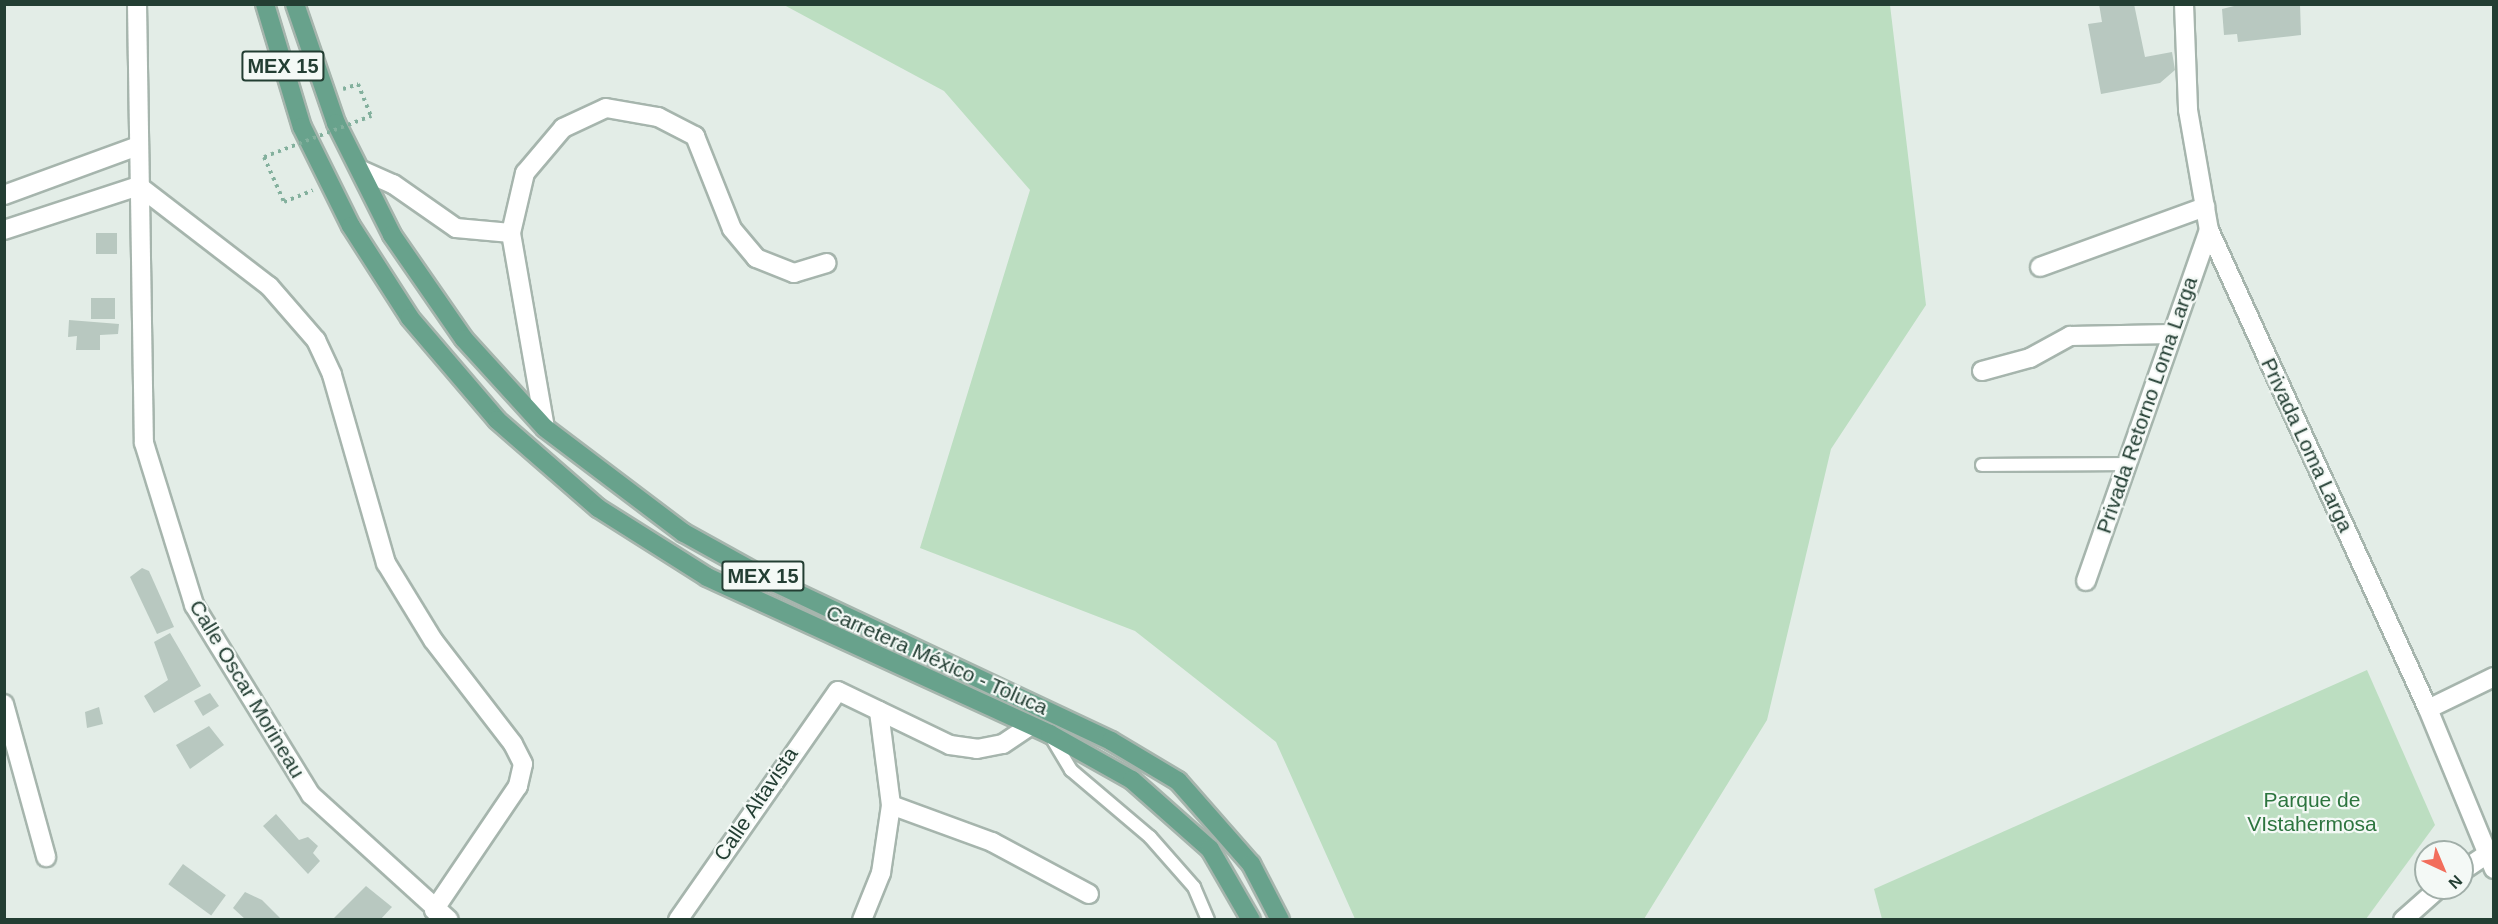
<!DOCTYPE html>
<html>
<head>
<meta charset="utf-8">
<style>
	body { margin:0 }
	#map { position:relative; width:2498px; height:924px; overflow:hidden; background:#e3ede7; font-family:Helvetica,sans-serif }
	div>[style] { position:absolute }
	[style*='--x'] { left:calc(var(--x)*1px); top:calc(var(--y)*1px); width:calc(var(--w)*1px); rotate:calc(var(--a)*1deg) }
	.green>* { inset:0; background:#bcdec1 }
	.building>* { inset:0; background:#b8c8c0; transform-origin:0 0 }
	.path>* { height:4px; margin-top:-2px; transform-origin:0; background:repeating-linear-gradient(90deg,#83b09d 0 3px,transparent 0 7.5px) }
	.roads { filter:drop-shadow(2px 0 #a6b5ad) drop-shadow(-2px 0 #a6b5ad) drop-shadow(0 2px #a6b5ad) drop-shadow(0 -2px #a6b5ad) }
	.service>* { height:12px; margin:-6px; padding:0 6px; transform-origin:6px; border-radius:6px; background:#fff }
	.minor>* { height:18px; margin:-9px; padding:0 9px; transform-origin:9px; border-radius:9px; background:#fff }
	.primary>* { height:18px; margin:-9px; padding:0 9px; transform-origin:9px; border-radius:9px; background:#68a28c }
	.path-bridge>* { height:4px; margin-top:-2px; transform-origin:0; background:repeating-linear-gradient(90deg,#83b09d 0 3px,transparent 0 7.5px) }
	span { translate:-50% -50%; white-space:nowrap; text-align:center; line-height:1.15; -webkit-text-stroke:4.5px #f4f9f6; paint-order:stroke }
	.shield-label span { padding:2px 4px; background:#f4f9f6; border:2px solid; border-radius:4px; -webkit-text-stroke-width:0 }
	.shield-label { font-size:20px; color:#233e33; font-weight:700 }
	.street-label { font-size:21px; color:#233e33 }
	.park-label { font-size:21px; color:#2d753f }
	.frame { position:absolute; inset:0; border:6px solid #233e33; pointer-events:none }
	.north { position:absolute; left:2414px; top:840px; width:60px; height:60px; box-sizing:border-box; background:#f4f9f6; border:2px solid #a0aea8; border-radius:50%; rotate:136deg; font-size:16px; font-weight:700; line-height:24px; text-align:center; color:#233e33 }
	.north::after { content:''; display:block; margin:auto; width:21px; height:27px; background:#f26e5c; clip-path:polygon(50% 0,100% 100%,50% 72%,0 100%) }
</style>
</head>
<body>
<div id="map">
	<div class="green">
		<i style="clip-path:polygon(784px 5px,1890px 5px,1926px 305px,1831px 449px,1767px 720px,1644px 919px,1355px 919px,1276px 742px,1135px 631px,920px 548px,1030px 190px,944px 91px)"></i>
		<i style="clip-path:polygon(2367px 670px,2435px 825px,2366px 919px,1882px 919px,1874px 889px)"></i>
	</div>
	<div class="building">
		<i style="clip-path:polygon(2099px 4px,2134px 4px,2145px 57px,2172px 52px,2175px 70px,2160px 83px,2101px 94px,2088px 24px,2102px 22px)"></i>
		<i style="clip-path:polygon(2242px 4px,2300px 4px,2301px 35px,2238px 42px,2237px 34px,2224px 35px,2222px 9px)"></i>
		<i style="left:96px;top:233px;width:21px;height:21px"></i>
		<i style="left:91px;top:298px;width:24px;height:21px"></i>
		<i style="clip-path:polygon(69px 320px,119px 324px,118px 334px,100px 335px,100px 350px,76px 350px,77px 336px,68px 337px)"></i>
		<i style="clip-path:polygon(142px 568px,149px 571px,174px 627px,157px 634px,130px 577px)"></i>
		<i style="clip-path:polygon(170px 633px,201px 686px,154px 713px,144px 696px,168px 680px,154px 642px)"></i>
		<i style="clip-path:polygon(210px 693px,219px 706px,203px 716px,194px 701px)"></i>
		<i style="clip-path:polygon(99px 707px,103px 724px,87px 728px,85px 712px)"></i>
		<i style="clip-path:polygon(209px 726px,224px 745px,190px 769px,176px 745px)"></i>
		<i style="clip-path:polygon(276px 814px,299px 840px,308px 837px,318px 846px,313px 853px,320px 861px,308px 874px,263px 826px)"></i>
		<i style="left:183px;top:864px;width:53px;height:25px;rotate:36deg"></i>
		<i style="clip-path:polygon(366px 886px,392px 907px,380px 920px,332px 920px)"></i>
		<i style="clip-path:polygon(245px 892px,262px 900px,282px 920px,246px 920px,233px 908px)"></i>
	</div>
	<div class="path">
		<i style="--x:343;--y:89;--w:16;--a:-18"></i>
		<i style="--x:358;--y:84;--w:35;--a:68"></i>
		<i style="--x:264;--y:157;--w:49;--a:66"></i>
		<i style="--x:284;--y:202;--w:31;--a:-22"></i>
	</div>
	<div class="roads">
		<div class="service">
			<i style="--x:1982;--y:465;--w:145;--a:-0.4"></i>
			<i style="--x:1050;--y:735;--w:41;--a:59"></i>
			<i style="--x:1071;--y:770;--w:104;--a:40.3"></i>
			<i style="--x:1150;--y:837;--w:67;--a:48.7"></i>
			<i style="--x:1194;--y:887;--w:36;--a:67"></i>
		</div>
		<div class="minor">
			<i style="--x:137;--y:4;--w:439;--a:89.1"></i>
			<i style="--x:144;--y:443;--w:170;--a:72.8"></i>
			<i style="--x:194;--y:605;--w:223;--a:58.4"></i>
			<i style="--x:311;--y:795;--w:186;--a:42.2"></i>
			<i style="--x:2184;--y:4;--w:106;--a:87.8"></i>
			<i style="--x:2188;--y:110;--w:122;--a:80.1"></i>
			<i style="--x:2209;--y:230;--w:527;--a:65.43"></i>
			<i style="--x:2428;--y:709;--w:173;--a:67.6"></i>
			<i style="--x:361;--y:170;--w:35;--a:24"></i>
			<i style="--x:393;--y:184;--w:77;--a:34.9"></i>
			<i style="--x:456;--y:228;--w:55;--a:5.2"></i>
			<i style="--x:139;--y:186;--w:164;--a:37.6"></i>
			<i style="--x:269;--y:286;--w:72;--a:49"></i>
			<i style="--x:316;--y:340;--w:38;--a:65"></i>
			<i style="--x:332;--y:375;--w:196;--a:74"></i>
			<i style="--x:386;--y:563;--w:90;--a:58.6"></i>
			<i style="--x:433;--y:640;--w:131;--a:52.4"></i>
			<i style="--x:513;--y:744;--w:22;--a:63"></i>
			<i style="--x:523;--y:764;--w:23;--a:103"></i>
			<i style="--x:518;--y:786;--w:150;--a:124.1"></i>
			<i style="--x:4;--y:195;--w:143;--a:-20.1"></i>
			<i style="--x:4;--y:230;--w:142;--a:-18.1"></i>
			<i style="--x:2040;--y:267;--w:176;--a:-20"></i>
			<i style="--x:1982;--y:371;--w:50;--a:-15.2"></i>
			<i style="--x:2030;--y:358;--w:46;--a:-28.8"></i>
			<i style="--x:2070;--y:336;--w:102;--a:-1.1"></i>
			<i style="--x:545;--y:428;--w:198;--a:-99.9"></i>
			<i style="--x:511;--y:233;--w:62;--a:-76.9"></i>
			<i style="--x:525;--y:173;--w:59;--a:-49.8"></i>
			<i style="--x:563;--y:128;--w:47;--a:-24.9"></i>
			<i style="--x:606;--y:108;--w:53;--a:9.8"></i>
			<i style="--x:658;--y:117;--w:42;--a:27.2"></i>
			<i style="--x:695;--y:136;--w:100;--a:68.3"></i>
			<i style="--x:732;--y:229;--w:38;--a:50"></i>
			<i style="--x:756;--y:258;--w:41;--a:21.5"></i>
			<i style="--x:794;--y:273;--w:34;--a:-17"></i>
			<i style="--x:2086;--y:581;--w:372;--a:-70.7"></i>
			<i style="--x:4;--y:704;--w:159;--a:74.6"></i>
			<i style="--x:2428;--y:709;--w:73;--a:-25.9"></i>
			<i style="--x:891;--y:805;--w:108;--a:20.1"></i>
			<i style="--x:992;--y:842;--w:110;--a:28.2"></i>
			<i style="--x:2462;--y:871;--w:30;--a:-34"></i>
			<i style="--x:678;--y:920;--w:279;--a:-55.1"></i>
			<i style="--x:838;--y:691;--w:124;--a:25.7"></i>
			<i style="--x:950;--y:745;--w:27;--a:8"></i>
			<i style="--x:977;--y:749;--w:26;--a:-11"></i>
			<i style="--x:1003;--y:744;--w:30;--a:-34"></i>
			<i style="--x:862;--y:920;--w:51;--a:-68"></i>
			<i style="--x:881;--y:873;--w:69;--a:-81.6"></i>
			<i style="--x:891;--y:805;--w:95;--a:-97.3"></i>
			<i style="--x:2403;--y:920;--w:48;--a:-41.6"></i>
		</div>
		<div class="primary">
			<i style="--x:265;--y:4;--w:128;--a:73.3"></i>
			<i style="--x:302;--y:127;--w:110;--a:63.7"></i>
			<i style="--x:351;--y:226;--w:109;--a:57.3"></i>
			<i style="--x:410;--y:318;--w:134;--a:49.5"></i>
			<i style="--x:497;--y:420;--w:134;--a:41.1"></i>
			<i style="--x:598;--y:508;--w:129;--a:32.3"></i>
			<i style="--x:707;--y:577;--w:377;--a:24.6"></i>
			<i style="--x:1050;--y:734;--w:94;--a:29.3"></i>
			<i style="--x:1132;--y:780;--w:104;--a:41.5"></i>
			<i style="--x:1210;--y:849;--w:82;--a:60"></i>
			<i style="--x:295;--y:4;--w:126;--a:71"></i>
			<i style="--x:336;--y:123;--w:125;--a:63.4"></i>
			<i style="--x:392;--y:235;--w:126;--a:55.3"></i>
			<i style="--x:464;--y:339;--w:120;--a:47.7"></i>
			<i style="--x:545;--y:428;--w:174;--a:37.1"></i>
			<i style="--x:684;--y:533;--w:95;--a:29"></i>
			<i style="--x:767;--y:579;--w:380;--a:25.2"></i>
			<i style="--x:1111;--y:741;--w:78;--a:30.8"></i>
			<i style="--x:1178;--y:781;--w:111;--a:48.7"></i>
			<i style="--x:1251;--y:864;--w:63;--a:62.6"></i>
		</div>
	</div>
	<div class="path-bridge">
		<i style="--x:264;--y:157;--w:115;--a:-21"></i>
	</div>
	<div class="shield-label">
		<span style="left:283px;top:66px">MEX 15</span>
		<span style="left:763px;top:576px">MEX 15</span>
	</div>
	<div class="street-label">
		<span style="left:2147px;top:405px;rotate:-71deg">Privada Retorno Loma Larga</span>
		<span style="left:2307px;top:445px;rotate:65deg">Privada Loma Larga</span>
		<span style="left:937px;top:660px;rotate:24deg">Carretera México - Toluca</span>
		<span style="left:247px;top:689px;rotate:59deg">Calle Oscar Morineau</span>
		<span style="left:756px;top:804px;rotate:-56deg">Calle Altavista</span>
	</div>
	<div class="park-label">
		<span style="left:2312px;top:812px">Parque de<br>VIstahermosa</span>
	</div>
	<div class="frame"></div>
	<div class="north">N</div>
</div>
</body>
</html>
